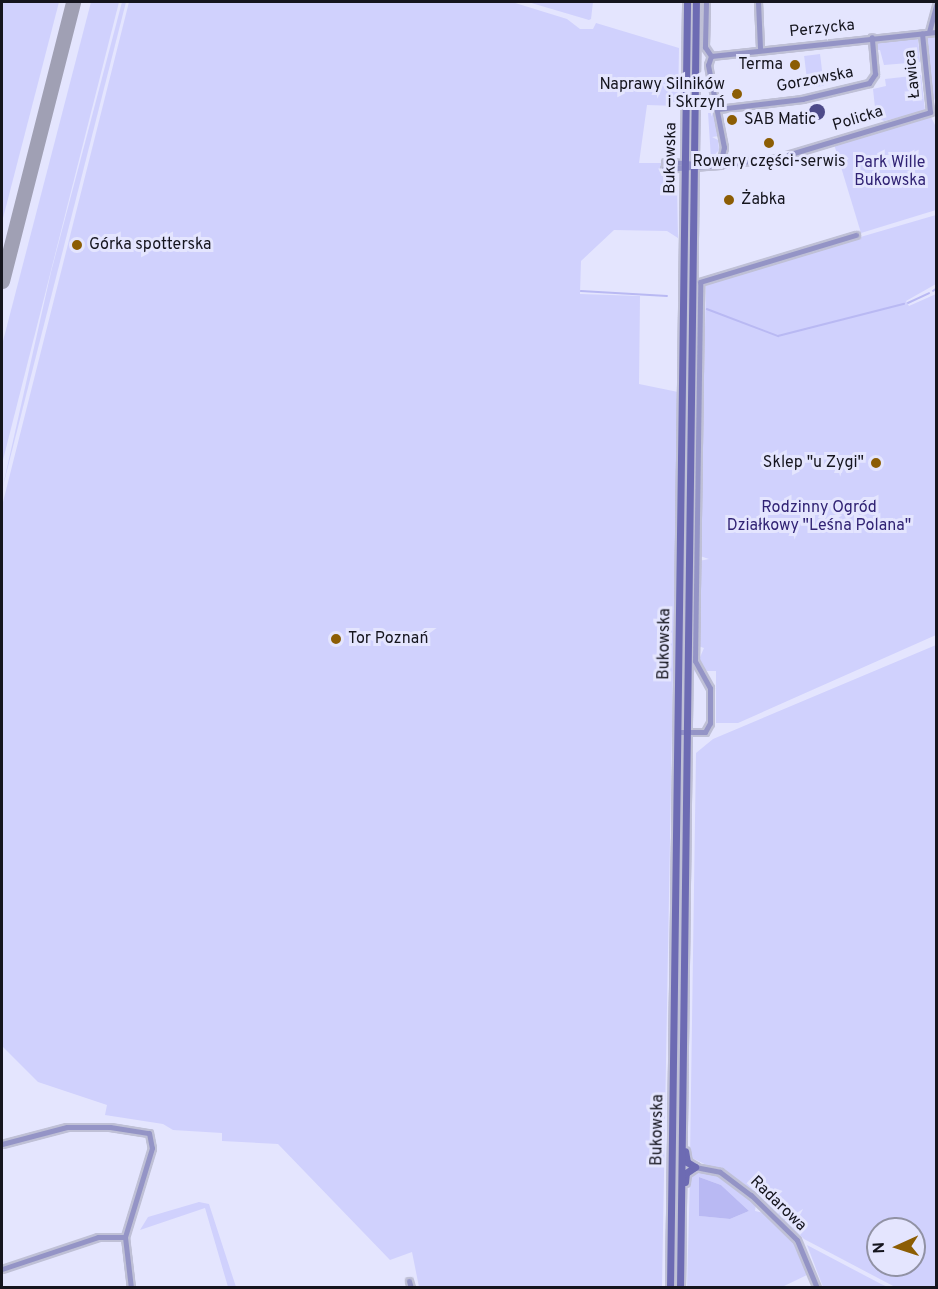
<!DOCTYPE html>
<html>
<head>
<meta charset="utf-8">
<style>
	body { margin:0 }
	#map { position:relative; width:938px; height:1289px; overflow:hidden; background:#e4e5fe; font-family:Overpass,sans-serif }
	div>[style] { position:absolute }
	[style*='--x'] { left:calc(var(--x)*1px); top:calc(var(--y)*1px); width:calc(var(--w)*1px); rotate:calc(var(--a)*1deg) }
	.green>* { inset:0; background:#d0d1fd; transform-origin:0 0 }
	.water>* { inset:0; background:#b9b9f3 }
	.stream>* { height:1.5px; margin:-0.75px; padding:0 0.75px; transform-origin:0.75px; border-radius:0.75px; background:#b9b9f3 }
	.taxiway>* { height:15px; margin:-7.5px; padding:0 7.5px; transform-origin:7.5px; border-radius:7.5px; background:#a0a0b4 }
	.building>* { inset:0; background:#4d4a89 }
	.round { border-radius:50% }
	.roads { filter:drop-shadow(2px 0 #bfc0d6) drop-shadow(-2px 0 #bfc0d6) drop-shadow(0 2px #bfc0d6) drop-shadow(0 -2px #bfc0d6) }
	.minor>* { height:5px; margin:-2.5px; padding:0 2.5px; transform-origin:2.5px; border-radius:2.5px; background:#9494c6 }
	.secondary>* { height:7px; margin:-3.5px; padding:0 3.5px; transform-origin:3.5px; border-radius:3.5px; background:#6d6bb3 }
	.dots>* { width:16px; height:16px; translate:-50% -50%; box-sizing:border-box; border:3px solid #e4e5fe; border-radius:50% }
	span { translate:-50% -50%; white-space:nowrap; text-align:center; line-height:1.15; -webkit-text-stroke:6px #e4e5fe; paint-order:stroke }
	.street-label { font-size:16px; color:#15151e }
	.poi-label { font-size:16px; color:#15151e }
	.right { translate:-100% -50%; text-align:right }
	.left { translate:0 -50%; text-align:left }
	.park-label { font-size:16px; color:#312374 }
	.frame { position:absolute; inset:0; border:3px solid #15151e; pointer-events:none }
	.north { position:absolute; left:866px; top:1217px; width:60px; height:60px; box-sizing:border-box; background:#e4e5fe; border:2px solid #9192a4; border-radius:50%; rotate:267deg; font-size:16px; font-weight:700; line-height:24px; text-align:center; color:#15151e }
	.north::after { content:''; display:block; margin:auto; width:21px; height:27px; background:#8c5d04; clip-path:polygon(50% 0,100% 100%,50% 72%,0 100%) }
</style>
</head>
<body>
<div id="map">
	<div class="green">
		<i style="clip-path:polygon(2px 2px,59px 2px,2px 222px)"></i>
		<i style="clip-path:polygon(91px 2px,119px 2px,2px 464px,2px 345px)"></i>
		<i style="clip-path:polygon(122px 2px,126px 2px,2px 490px,51px 272px)"></i>
		<i style="clip-path:polygon(129px 2px,512px 2px,567px 19px,580px 29px,593px 29px,596px 23px,679px 48px,678px 106px,647px 105px,639px 163px,661px 163px,665px 158px,664px 173px,677px 186px,678px 238px,667px 231px,614px 230px,581px 261px,580px 294px,640px 296px,639px 384px,678px 392px,662px 1287px,419px 1287px,412px 1252px,390px 1260px,278px 1144px,222px 1141px,222px 1133px,173px 1130px,163px 1124px,105px 1115px,107px 1105px,38px 1082px,2px 1046px,2px 506px)"></i>
		<i style="clip-path:polygon(528px 2px,593px 2px,591px 19px,589px 20px)"></i>
		<i style="clip-path:polygon(936px 36px,936px 104px,930px 86px,925px 37px)"></i>
		<i style="clip-path:polygon(918px 38px,920px 62px,884px 65px,880px 50px,876px 50px,876px 44px,883px 41px)"></i>
		<i style="left:820px;top:54px;width:32px;height:16px;rotate:83deg"></i>
		<i style="clip-path:polygon(921px 75px,925px 111px,884px 121px,876px 117px,873px 89px,886px 86px,885px 79px)"></i>
		<i style="clip-path:polygon(707px 97px,712px 98px,719px 136px,712px 137px,718px 140px,719px 150px,711px 159px)"></i>
		<i style="clip-path:polygon(923px 115px,931px 117px,935px 125px,936px 210px,861px 233px,834px 144px)"></i>
		<i style="clip-path:polygon(936px 215px,936px 284px,906px 301px,909px 306px,936px 294px,936px 635px,738px 723px,716px 723px,716px 671px,707px 671px,698px 662px,704px 648px,698px 646px,699px 561px,709px 559px,700px 556px,706px 282px)"></i>
		<i style="clip-path:polygon(698px 244px,695px 669px,693px 679px,691px 667px)"></i>
		<i style="clip-path:polygon(686px 397px,687px 398px,682px 657px,682px 643px)"></i>
		<i style="clip-path:polygon(evenodd,936px 645px,936px 1287px,895px 1287px,804px 1239px,743px 1183px,690px 1157px,696px 753px,713px 739px,936px 645px,878px 1229px,914px 1229px,914px 1265px,878px 1265px,878px 1229px)"></i>
		<i style="clip-path:polygon(680px 750px,683px 750px,677px 1129px,676px 1128px)"></i>
		<i style="clip-path:polygon(690px 751px,692px 753px,688px 1071px,686px 1039px)"></i>
		<i style="clip-path:polygon(676px 1152px,677px 1287px,674px 1288px,675px 1153px)"></i>
		<i style="clip-path:polygon(evenodd,696px 1170px,728px 1180px,748px 1196px,756px 1204px,755px 1211px,764px 1213px,793px 1242px,809px 1274px,782px 1287px,687px 1288px,690px 1177px,696px 1170px,699px 1177px,721px 1185px,749px 1211px,730px 1219px,699px 1216px,699px 1177px)"></i>
		<i style="clip-path:polygon(199px 1202px,209px 1204px,236px 1287px,228px 1287px,205px 1208px,140px 1230px,148px 1217px)"></i>
		<i style="clip-path:polygon(807px 1245px,881px 1284px,888px 1287px,823px 1287px)"></i>
	</div>
	<div class="water">
		<i style="clip-path:polygon(699px 1177px,721px 1185px,749px 1211px,730px 1219px,699px 1216px)"></i>
	</div>
	<div class="stream">
		<i style="--x:581;--y:291;--w:86;--a:3.3"></i>
		<i style="--x:933;--y:291;--w:4;--a:-34"></i>
		<i style="--x:908;--y:303;--w:23;--a:-25"></i>
		<i style="--x:707;--y:309;--w:76;--a:20.8"></i>
		<i style="--x:778;--y:336;--w:130;--a:-14.3"></i>
	</div>
	<div class="taxiway">
		<i style="--x:2;--y:281;--w:288;--a:-75.7"></i>
	</div>
	<div class="building">
		<i class="round" style="left:809px;top:104px;width:16px;height:16px"></i>
	</div>
	<div class="roads">
		<div class="minor">
			<i style="--x:706;--y:2;--w:45;--a:91.3"></i>
			<i style="--x:705;--y:47;--w:11;--a:56"></i>
			<i style="--x:758;--y:2;--w:46;--a:87.5"></i>
			<i style="--x:929;--y:32;--w:28;--a:-75"></i>
			<i style="--x:711;--y:56;--w:226;--a:-6.1"></i>
			<i style="--x:711;--y:56;--w:9;--a:108"></i>
			<i style="--x:708;--y:65;--w:84;--a:79"></i>
			<i style="--x:724;--y:147;--w:18;--a:103"></i>
			<i style="--x:718;--y:109;--w:85;--a:-6.8"></i>
			<i style="--x:802;--y:99;--w:69;--a:-13.4"></i>
			<i style="--x:869;--y:83;--w:11;--a:-56"></i>
			<i style="--x:875;--y:74;--w:37;--a:-95"></i>
			<i style="--x:665;--y:162;--w:55;--a:3.1"></i>
			<i style="--x:724;--y:164;--w:53;--a:-6.5"></i>
			<i style="--x:777;--y:158;--w:160;--a:-16.7"></i>
			<i style="--x:930;--y:112;--w:79;--a:-95.8"></i>
			<i style="--x:664;--y:169;--w:56;--a:-4.1"></i>
			<i style="--x:677;--y:732;--w:28;--a:0"></i>
			<i style="--x:705;--y:732;--w:10;--a:-61"></i>
			<i style="--x:710;--y:723;--w:35;--a:-90"></i>
			<i style="--x:710;--y:688;--w:31;--a:-119"></i>
			<i style="--x:695;--y:661;--w:379;--a:-89.2"></i>
			<i style="--x:700;--y:282;--w:163;--a:-16.8"></i>
			<i style="--x:2;--y:1144;--w:67;--a:-14.7"></i>
			<i style="--x:67;--y:1127;--w:43;--a:0"></i>
			<i style="--x:110;--y:1127;--w:39;--a:9"></i>
			<i style="--x:149;--y:1133;--w:15;--a:79"></i>
			<i style="--x:152;--y:1148;--w:93;--a:106.9"></i>
			<i style="--x:125;--y:1237;--w:51;--a:83.3"></i>
			<i style="--x:695;--y:1167;--w:25;--a:11"></i>
			<i style="--x:720;--y:1172;--w:39;--a:37"></i>
			<i style="--x:751;--y:1195;--w:64;--a:44.4"></i>
			<i style="--x:797;--y:1240;--w:52;--a:67.4"></i>
			<i style="--x:2;--y:1269;--w:101;--a:-18.4"></i>
			<i style="--x:98;--y:1237;--w:27;--a:0"></i>
			<i style="--x:409;--y:1281;--w:7;--a:74"></i>
		</div>
		<div class="secondary">
			<i style="--x:685;--y:1182;--w:9;--a:-84"></i>
			<i style="--x:686;--y:1173;--w:11;--a:-34"></i>
			<i style="--x:695;--y:1167;--w:9;--a:-148"></i>
			<i style="--x:687;--y:1162;--w:11;--a:-100"></i>
			<i style="--x:670;--y:1288;--w:1286;--a:-89.24"></i>
			<i style="--x:680;--y:1288;--w:1286;--a:-89.29"></i>
		</div>
	</div>
	<div class="dots">
		<i style="left:795px;top:65px;background:#8c5d04"></i>
		<i style="left:737px;top:94px;background:#8c5d04"></i>
		<i style="left:732px;top:120px;background:#8c5d04"></i>
		<i style="left:769px;top:143px;background:#8c5d04"></i>
		<i style="left:729px;top:200px;background:#8c5d04"></i>
		<i style="left:77px;top:245px;background:#8c5d04"></i>
		<i style="left:876px;top:463px;background:#8c5d04"></i>
		<i style="left:336px;top:639px;background:#8c5d04"></i>
	</div>
	<div class="street-label">
		<span style="left:822px;top:29px;rotate:-6deg">Perzycka</span>
		<span style="left:913px;top:74px;rotate:-96deg">Ławica</span>
		<span style="left:815px;top:80px;rotate:-11deg">Gorzowska</span>
		<span style="left:858px;top:119px;rotate:-17deg">Policka</span>
		<span style="left:671px;top:158px;rotate:-89deg">Bukowska</span>
		<span style="left:665px;top:644px;rotate:-89deg">Bukowska</span>
		<span style="left:658px;top:1130px;rotate:-89deg">Bukowska</span>
		<span style="left:778px;top:1204px;rotate:44deg">Radarowa</span>
	</div>
	<div class="poi-label">
		<span class="right" style="left:783px;top:65px">Terma</span>
		<span class="right" style="left:725px;top:94px">Naprawy Silników<br>i Skrzyń</span>
		<span class="left" style="left:744px;top:120px">SAB Matic</span>
		<span style="left:769px;top:162px">Rowery części-serwis</span>
		<span class="left" style="left:741px;top:200px">Żabka</span>
		<span class="left" style="left:89px;top:245px">Górka spotterska</span>
		<span class="right" style="left:864px;top:463px">Sklep "u Zygi"</span>
		<span class="left" style="left:348px;top:639px">Tor Poznań</span>
	</div>
	<div class="park-label">
		<span style="left:890px;top:172px">Park Wille<br>Bukowska</span>
		<span style="left:819px;top:517px">Rodzinny Ogród<br>Działkowy "Leśna Polana"</span>
	</div>
	<div class="frame"></div>
	<div class="north">N</div>
</div>
</body>
</html>
